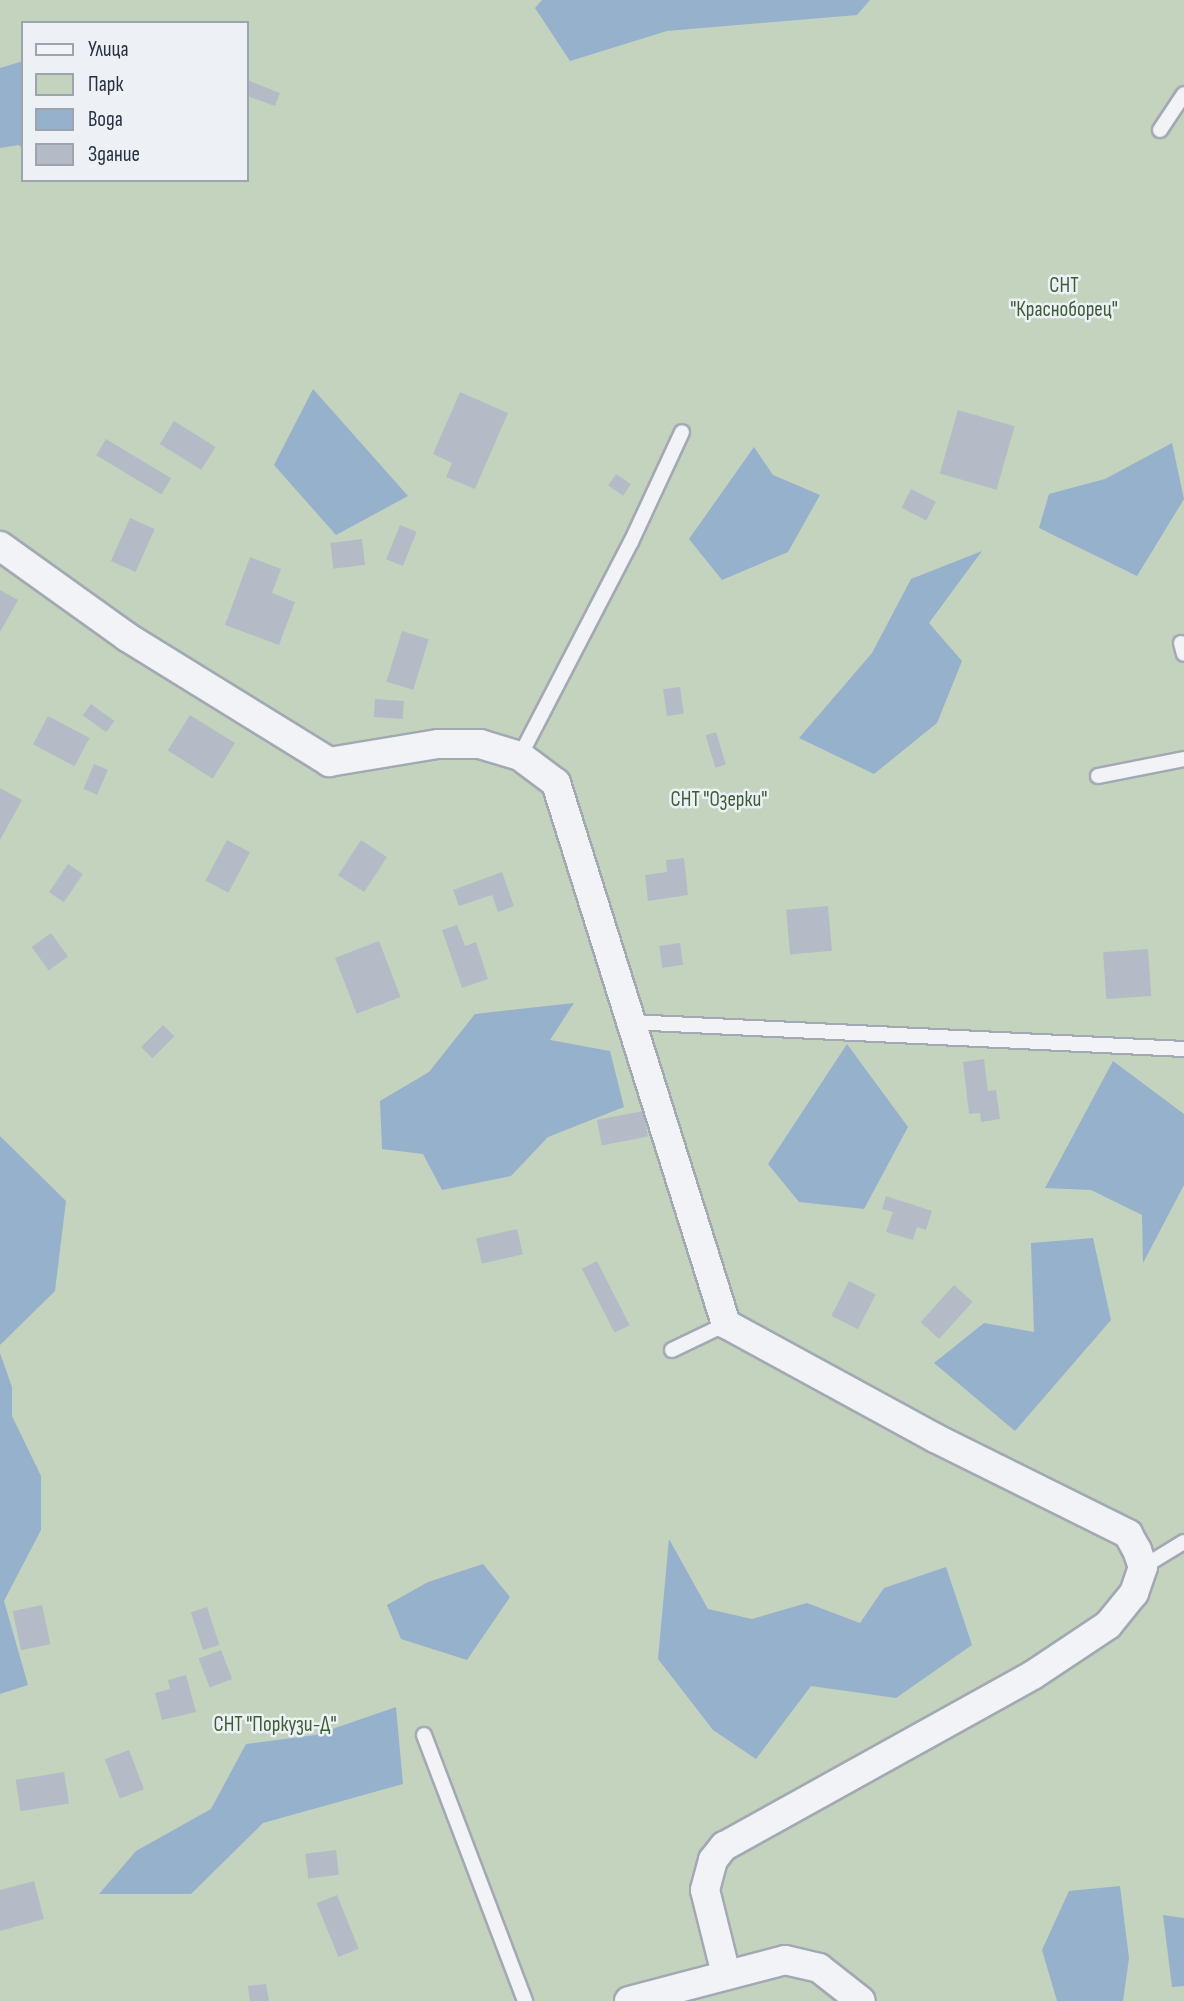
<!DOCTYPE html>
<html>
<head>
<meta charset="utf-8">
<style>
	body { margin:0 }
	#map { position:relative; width:1184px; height:2001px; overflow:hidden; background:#dee2e9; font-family:"Sofia Sans Condensed",sans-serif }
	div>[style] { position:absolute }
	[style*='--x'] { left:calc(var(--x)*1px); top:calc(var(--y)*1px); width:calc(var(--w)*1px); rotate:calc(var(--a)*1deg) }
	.green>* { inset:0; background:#c4d3be }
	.water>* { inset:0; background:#95b1cc }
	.building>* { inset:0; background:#b4bbc6; transform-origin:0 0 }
	.roads { filter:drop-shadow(2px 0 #a3a9b3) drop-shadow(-2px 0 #a3a9b3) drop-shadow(0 2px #a3a9b3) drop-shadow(0 -2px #a3a9b3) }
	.lane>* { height:14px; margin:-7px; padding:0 7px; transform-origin:7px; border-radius:7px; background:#f1f3f7 }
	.street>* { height:28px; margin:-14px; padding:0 14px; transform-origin:14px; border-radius:14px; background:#f1f3f7 }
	span { translate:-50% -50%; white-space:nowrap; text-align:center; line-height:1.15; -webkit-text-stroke:5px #edf1f6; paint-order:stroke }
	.park-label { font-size:21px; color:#3b5d32 }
	.legend { position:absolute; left:21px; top:21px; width:228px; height:161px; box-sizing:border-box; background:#edf1f6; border:2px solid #9da4ae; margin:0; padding:9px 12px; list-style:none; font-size:21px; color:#263041 }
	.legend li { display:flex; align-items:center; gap:14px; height:35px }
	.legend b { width:35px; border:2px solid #9da4ae }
</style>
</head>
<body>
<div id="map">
	<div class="green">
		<i style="clip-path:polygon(evenodd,0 0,1184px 0,1184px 2001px,0 2001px,0 0,23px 23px,247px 23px,247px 180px,23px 180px,23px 23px)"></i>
	</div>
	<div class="water">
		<i style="clip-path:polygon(542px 0,870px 0,857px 15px,667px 31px,570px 61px,535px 8px)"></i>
		<i style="clip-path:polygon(23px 61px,23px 150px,19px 145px,0 148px,0 68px)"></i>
		<i style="clip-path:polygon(313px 389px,408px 496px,336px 535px,274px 465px)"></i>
		<i style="clip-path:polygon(1172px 443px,1184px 499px,1137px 576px,1039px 528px,1049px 494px,1105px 479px)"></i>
		<i style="clip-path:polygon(754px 447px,773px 475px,820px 495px,788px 552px,722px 580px,689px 539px)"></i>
		<i style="clip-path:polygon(982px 551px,929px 623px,962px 661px,937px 723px,874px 774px,799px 738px,872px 653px,911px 579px)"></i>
		<i style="clip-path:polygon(574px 1003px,550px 1040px,610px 1051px,624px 1107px,548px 1137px,511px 1176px,442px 1190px,423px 1154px,382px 1149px,380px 1101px,429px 1072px,475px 1014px)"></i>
		<i style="clip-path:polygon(847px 1044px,908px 1127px,864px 1209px,799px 1202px,768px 1164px)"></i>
		<i style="clip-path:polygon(1113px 1061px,1184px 1114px,1184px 1185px,1143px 1263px,1142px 1215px,1091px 1190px,1045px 1188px)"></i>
		<i style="clip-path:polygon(0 1136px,66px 1201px,55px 1291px,0 1345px)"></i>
		<i style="clip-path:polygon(1093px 1238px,1111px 1320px,1015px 1431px,934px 1363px,984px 1323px,1034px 1332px,1031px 1243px)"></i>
		<i style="clip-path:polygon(0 1353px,12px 1387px,12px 1416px,41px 1476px,41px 1530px,4px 1601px,28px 1685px,0 1694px)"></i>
		<i style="clip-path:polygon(669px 1539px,708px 1609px,752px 1619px,807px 1603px,860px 1623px,884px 1588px,946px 1567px,972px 1645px,896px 1698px,811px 1686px,756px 1759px,713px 1730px,658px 1659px)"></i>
		<i style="clip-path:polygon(483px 1564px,510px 1597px,467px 1660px,401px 1639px,387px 1605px,428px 1582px)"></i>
		<i style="clip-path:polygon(396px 1707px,403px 1784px,263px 1823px,191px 1894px,99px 1894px,136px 1851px,211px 1809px,246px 1744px,315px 1735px)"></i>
		<i style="clip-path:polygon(1120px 1886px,1129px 1958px,1123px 2001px,1057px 2001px,1042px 1950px,1069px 1891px)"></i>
		<i style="clip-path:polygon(1163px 1915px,1184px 1918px,1184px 1986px,1172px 1987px)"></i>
	</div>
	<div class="building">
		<i style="clip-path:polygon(247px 80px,280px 93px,275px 106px,247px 96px)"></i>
		<i style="clip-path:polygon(460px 392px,508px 413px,475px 489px,446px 477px,452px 463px,433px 454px)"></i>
		<i style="left:958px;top:410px;width:59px;height:66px;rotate:16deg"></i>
		<i style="left:174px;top:421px;width:49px;height:27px;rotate:32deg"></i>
		<i style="left:106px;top:439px;width:76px;height:19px;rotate:31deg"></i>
		<i style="left:616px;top:474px;width:18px;height:14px;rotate:34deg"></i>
		<i style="left:911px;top:489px;width:28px;height:21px;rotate:27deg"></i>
		<i style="left:130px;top:518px;width:27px;height:47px;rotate:24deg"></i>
		<i style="left:400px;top:525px;width:18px;height:37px;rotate:22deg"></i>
		<i style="left:362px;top:539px;width:26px;height:32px;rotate:83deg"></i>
		<i style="clip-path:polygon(250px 557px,281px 569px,272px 593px,295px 602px,279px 645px,225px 625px)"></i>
		<i style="clip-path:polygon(0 590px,18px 600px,0 632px)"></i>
		<i style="left:402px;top:631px;width:28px;height:53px;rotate:17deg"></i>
		<i style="left:680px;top:687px;width:27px;height:17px;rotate:82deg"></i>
		<i style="left:375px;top:699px;width:29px;height:18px;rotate:4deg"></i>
		<i style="left:91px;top:704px;width:29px;height:14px;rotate:36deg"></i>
		<i style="left:190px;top:715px;width:53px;height:42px;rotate:32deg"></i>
		<i style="left:48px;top:716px;width:47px;height:32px;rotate:28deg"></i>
		<i style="left:716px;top:732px;width:34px;height:11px;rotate:73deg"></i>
		<i style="left:94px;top:764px;width:15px;height:27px;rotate:23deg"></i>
		<i style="clip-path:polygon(0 788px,22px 800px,0 840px)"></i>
		<i style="left:227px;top:840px;width:26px;height:46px;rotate:28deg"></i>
		<i style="left:361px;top:840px;width:31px;height:42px;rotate:33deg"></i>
		<i style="clip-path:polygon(684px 858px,688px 895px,648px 901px,645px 875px,667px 872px,666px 860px)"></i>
		<i style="left:68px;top:864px;width:18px;height:34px;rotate:34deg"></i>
		<i style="clip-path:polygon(502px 872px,514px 906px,498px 912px,492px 895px,459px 906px,453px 890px)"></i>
		<i style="left:828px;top:906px;width:45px;height:42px;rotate:85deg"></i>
		<i style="clip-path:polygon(457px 925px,465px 946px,476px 942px,488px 979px,462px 988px,442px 930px)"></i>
		<i style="left:51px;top:933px;width:29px;height:24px;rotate:54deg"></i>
		<i style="left:379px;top:941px;width:60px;height:47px;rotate:69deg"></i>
		<i style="left:680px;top:943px;width:22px;height:21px;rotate:82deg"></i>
		<i style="left:1148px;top:949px;width:47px;height:45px;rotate:86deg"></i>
		<i style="left:163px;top:1025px;width:16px;height:31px;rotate:45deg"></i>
		<i style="clip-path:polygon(984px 1059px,988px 1091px,996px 1090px,1000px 1119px,981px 1122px,980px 1113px,969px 1114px,963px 1062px)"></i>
		<i style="left:643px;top:1111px;width:26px;height:47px;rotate:79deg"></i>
		<i style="clip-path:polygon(886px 1196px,932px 1211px,926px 1230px,917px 1227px,913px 1240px,886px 1232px,893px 1212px,882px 1209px)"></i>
		<i style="left:517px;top:1229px;width:26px;height:42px;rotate:77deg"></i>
		<i style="left:597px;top:1261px;width:72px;height:17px;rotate:63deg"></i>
		<i style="left:849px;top:1281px;width:30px;height:39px;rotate:27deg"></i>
		<i style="left:954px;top:1285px;width:25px;height:50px;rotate:42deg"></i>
		<i style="left:42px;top:1605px;width:40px;height:30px;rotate:78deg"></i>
		<i style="left:207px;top:1607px;width:40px;height:17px;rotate:72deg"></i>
		<i style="left:221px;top:1650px;width:31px;height:24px;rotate:69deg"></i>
		<i style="clip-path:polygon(186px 1675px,196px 1712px,162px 1720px,155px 1693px,170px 1689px,168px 1680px)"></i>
		<i style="left:129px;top:1750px;width:42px;height:26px;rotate:69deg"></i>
		<i style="left:64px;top:1772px;width:32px;height:49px;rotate:81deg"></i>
		<i style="left:336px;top:1850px;width:25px;height:31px;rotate:83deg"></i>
		<i style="clip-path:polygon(34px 1881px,44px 1919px,0 1931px,0 1890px)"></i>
		<i style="left:337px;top:1895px;width:58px;height:22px;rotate:68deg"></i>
		<i style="clip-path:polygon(266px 1984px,269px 2001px,250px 2001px,248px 1986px)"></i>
	</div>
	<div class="roads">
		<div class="lane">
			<i style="--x:1160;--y:130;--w:43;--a:-56.3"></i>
			<i style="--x:1181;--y:643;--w:11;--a:75"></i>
			<i style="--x:520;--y:756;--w:241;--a:-62.6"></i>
			<i style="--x:631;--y:542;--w:121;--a:-65.1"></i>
			<i style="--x:1098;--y:776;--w:88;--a:-11.2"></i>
			<i style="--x:630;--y:1022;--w:555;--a:2.79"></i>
			<i style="--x:672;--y:1350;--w:60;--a:-25.7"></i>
			<i style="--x:1143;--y:1567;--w:48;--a:-31.4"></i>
			<i style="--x:424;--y:1735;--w:285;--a:69.2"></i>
		</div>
		<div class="street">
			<i style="--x:0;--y:546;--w:156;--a:35.6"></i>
			<i style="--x:127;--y:637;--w:238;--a:31.7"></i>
			<i style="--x:329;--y:762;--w:110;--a:-9.4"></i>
			<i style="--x:438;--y:744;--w:42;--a:0"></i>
			<i style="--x:480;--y:744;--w:42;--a:16.7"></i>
			<i style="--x:520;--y:756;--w:45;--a:36.9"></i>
			<i style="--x:556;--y:783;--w:567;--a:72.56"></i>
			<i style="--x:726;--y:1324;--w:238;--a:28.6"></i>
			<i style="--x:935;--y:1438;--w:216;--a:26.4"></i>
			<i style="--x:1128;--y:1534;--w:18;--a:61"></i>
			<i style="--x:1137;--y:1550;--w:18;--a:71"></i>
			<i style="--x:1143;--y:1567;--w:28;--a:109"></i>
			<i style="--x:1134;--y:1593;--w:41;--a:129.1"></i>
			<i style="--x:1108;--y:1625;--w:90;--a:146.3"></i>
			<i style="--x:1033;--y:1675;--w:353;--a:151"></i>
			<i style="--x:724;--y:1846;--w:18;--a:128"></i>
			<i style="--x:713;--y:1860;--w:31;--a:105"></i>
			<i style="--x:705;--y:1890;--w:87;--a:76"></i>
			<i style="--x:629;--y:2001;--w:161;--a:-14.7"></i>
			<i style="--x:785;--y:1960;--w:35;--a:13"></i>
			<i style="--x:819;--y:1968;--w:53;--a:38.2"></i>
		</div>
	</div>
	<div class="park-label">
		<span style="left:1064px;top:298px">СНТ<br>"Красноборец"</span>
		<span style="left:719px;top:800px">СНТ "Озерки"</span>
		<span style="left:275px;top:1725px">СНТ "Поркузи-Д"</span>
	</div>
	<ul class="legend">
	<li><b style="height:9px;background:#f1f3f7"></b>Улица</li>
	<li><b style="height:19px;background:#c4d3be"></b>Парк</li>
	<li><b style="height:19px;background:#95b1cc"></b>Вода</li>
	<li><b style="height:19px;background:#b4bbc6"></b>Здание</li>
	</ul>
</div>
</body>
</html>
